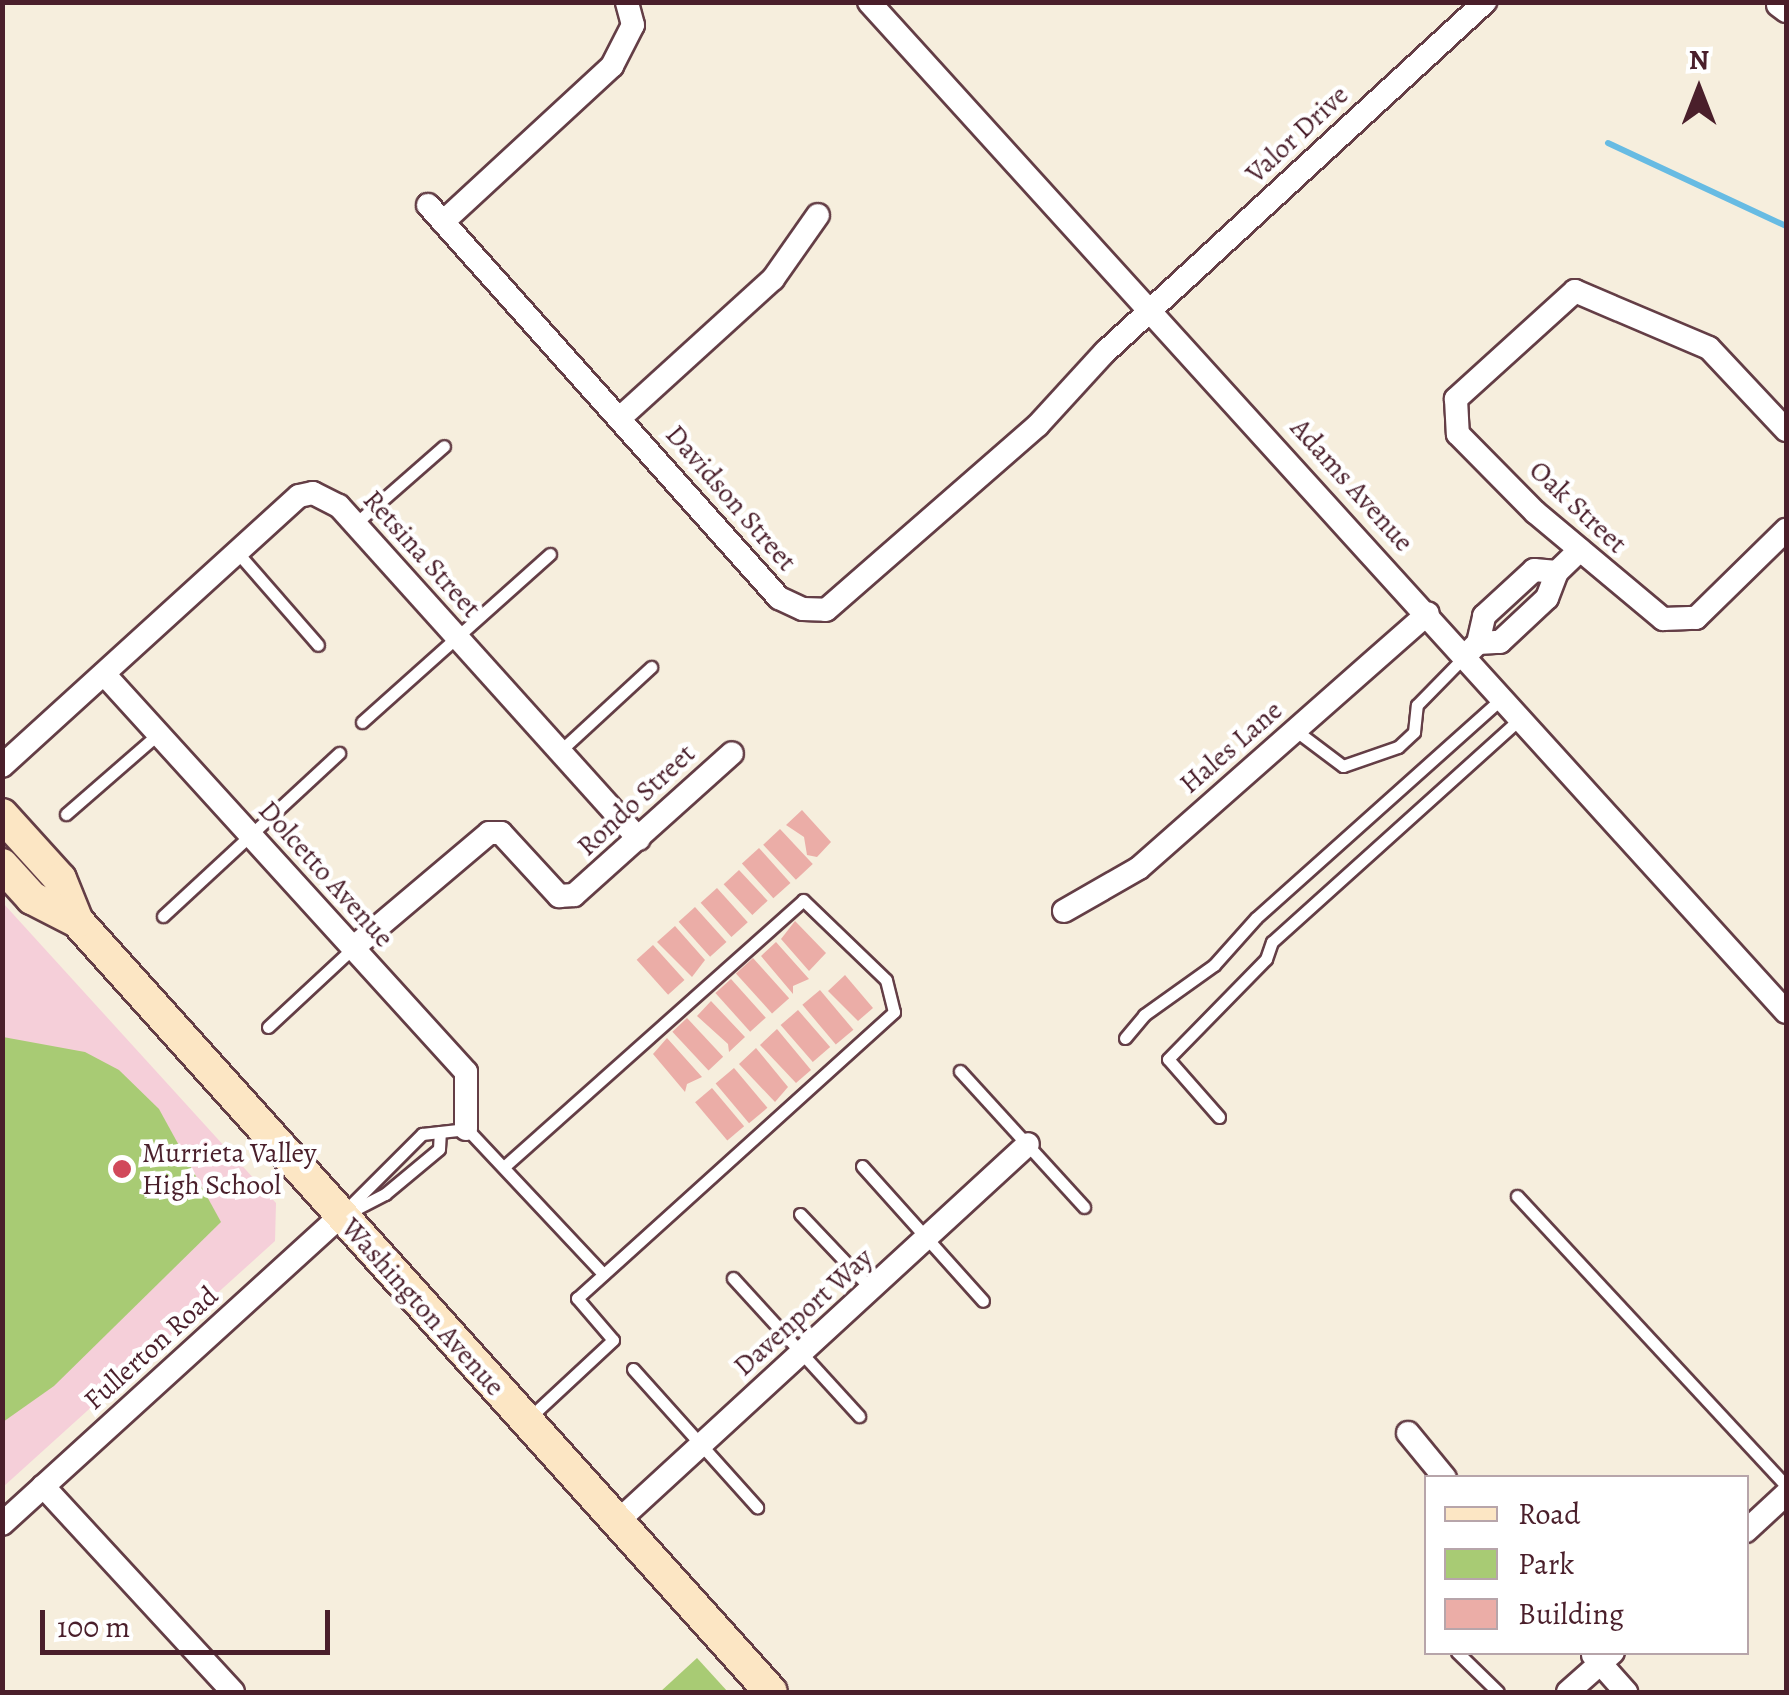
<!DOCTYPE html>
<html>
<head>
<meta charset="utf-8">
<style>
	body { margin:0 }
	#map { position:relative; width:1789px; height:1695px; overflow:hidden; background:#f6eedd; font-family:Alegreya,serif }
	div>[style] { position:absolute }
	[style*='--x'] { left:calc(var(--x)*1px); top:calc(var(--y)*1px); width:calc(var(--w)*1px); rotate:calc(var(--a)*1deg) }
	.built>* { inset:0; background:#f5cfd9 }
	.green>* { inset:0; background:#a8cb74 }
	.stream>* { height:6px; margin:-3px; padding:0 3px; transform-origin:3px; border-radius:3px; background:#67bbe3 }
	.building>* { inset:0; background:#ebada7; transform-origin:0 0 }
	.roads { filter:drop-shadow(2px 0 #643e46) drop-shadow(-2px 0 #643e46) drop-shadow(0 2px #643e46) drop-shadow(0 -2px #643e46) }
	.service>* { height:11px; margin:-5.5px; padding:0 5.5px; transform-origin:5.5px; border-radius:5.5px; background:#fff }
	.minor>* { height:22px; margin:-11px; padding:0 11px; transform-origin:11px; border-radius:11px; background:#fff }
	.secondary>* { height:32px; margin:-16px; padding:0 16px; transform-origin:16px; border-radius:16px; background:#fce6c4 }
	.dots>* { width:28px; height:28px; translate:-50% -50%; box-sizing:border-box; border:5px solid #fff; border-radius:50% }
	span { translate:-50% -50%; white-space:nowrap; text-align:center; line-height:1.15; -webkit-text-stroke:9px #fff; paint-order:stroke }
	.street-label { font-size:28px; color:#4a1f2b }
	.poi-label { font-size:28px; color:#4a1f2b }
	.left { translate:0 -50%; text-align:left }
	.frame { position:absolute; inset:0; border:5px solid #4a1f2b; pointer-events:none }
	.legend { position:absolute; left:1424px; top:1475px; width:325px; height:180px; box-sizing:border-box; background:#fff; border:2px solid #b7a5aa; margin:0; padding:12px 18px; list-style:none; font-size:30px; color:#4a1f2b }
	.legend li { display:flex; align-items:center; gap:20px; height:50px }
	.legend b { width:50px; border:2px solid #b7a5aa }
	.north { position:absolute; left:1649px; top:40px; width:100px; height:100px; -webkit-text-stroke:8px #fff; paint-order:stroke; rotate:0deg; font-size:28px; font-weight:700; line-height:40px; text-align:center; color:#4a1f2b }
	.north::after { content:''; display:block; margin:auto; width:35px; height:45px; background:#4a1f2b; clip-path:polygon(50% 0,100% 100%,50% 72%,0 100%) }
	.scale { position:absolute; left:40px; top:1610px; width:290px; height:45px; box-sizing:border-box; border:5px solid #4a1f2b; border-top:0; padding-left:12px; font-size:30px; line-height:35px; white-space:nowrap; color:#4a1f2b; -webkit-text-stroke:8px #fff; paint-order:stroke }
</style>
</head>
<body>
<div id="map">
	<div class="built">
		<i style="clip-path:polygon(3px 903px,276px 1203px,275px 1241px,3px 1487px)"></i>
	</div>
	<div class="green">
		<i style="clip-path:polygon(3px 1037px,85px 1052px,119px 1070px,159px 1109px,221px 1222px,54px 1386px,3px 1422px)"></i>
		<i style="clip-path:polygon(697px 1658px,728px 1692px,660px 1692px)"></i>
	</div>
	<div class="stream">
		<i style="--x:1608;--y:143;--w:196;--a:25"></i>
	</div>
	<div class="building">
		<i style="clip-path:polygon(802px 810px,831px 842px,817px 857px,807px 855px,804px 837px,786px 825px)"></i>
		<i style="left:780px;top:829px;width:48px;height:23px;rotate:47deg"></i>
		<i style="left:759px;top:848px;width:47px;height:23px;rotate:48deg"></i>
		<i style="left:739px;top:870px;width:42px;height:21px;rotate:47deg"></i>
		<i style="left:717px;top:888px;width:46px;height:22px;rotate:48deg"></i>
		<i style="left:695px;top:907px;width:47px;height:22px;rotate:48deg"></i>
		<i style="clip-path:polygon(795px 921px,826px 953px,809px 971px,781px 939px)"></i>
		<i style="clip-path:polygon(675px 926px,705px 960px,692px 977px,657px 942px)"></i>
		<i style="clip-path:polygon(776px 942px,809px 979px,793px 986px,793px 994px,761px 956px)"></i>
		<i style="left:653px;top:945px;width:47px;height:22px;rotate:48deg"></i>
		<i style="left:753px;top:958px;width:54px;height:23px;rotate:48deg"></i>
		<i style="clip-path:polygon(845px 975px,873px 1008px,858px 1021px,828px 991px)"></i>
		<i style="left:731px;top:979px;width:52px;height:21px;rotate:48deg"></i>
		<i style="left:820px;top:990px;width:52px;height:23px;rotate:50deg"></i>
		<i style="clip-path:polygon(711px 1001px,745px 1037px,729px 1052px,728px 1044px,697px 1016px)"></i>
		<i style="left:798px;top:1010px;width:49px;height:23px;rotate:49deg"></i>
		<i style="left:687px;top:1018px;width:53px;height:20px;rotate:47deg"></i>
		<i style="clip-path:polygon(777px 1029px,811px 1070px,796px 1083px,760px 1045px)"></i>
		<i style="clip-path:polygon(667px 1038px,702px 1077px,687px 1084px,685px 1092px,653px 1054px)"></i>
		<i style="clip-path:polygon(756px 1048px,788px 1087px,775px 1102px,739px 1064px)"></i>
		<i style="left:734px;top:1068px;width:52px;height:24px;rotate:50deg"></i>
		<i style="left:712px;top:1088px;width:50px;height:22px;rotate:50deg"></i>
	</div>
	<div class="roads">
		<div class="service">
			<i style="--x:355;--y:524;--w:118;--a:-41.2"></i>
			<i style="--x:237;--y:552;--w:123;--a:48.9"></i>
			<i style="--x:362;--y:722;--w:252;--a:-41.8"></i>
			<i style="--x:1295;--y:730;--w:60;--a:36.9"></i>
			<i style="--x:1343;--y:766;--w:58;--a:-19.1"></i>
			<i style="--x:1398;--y:747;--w:22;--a:-43"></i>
			<i style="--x:1414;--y:732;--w:27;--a:-84"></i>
			<i style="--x:1417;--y:705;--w:70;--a:-45.6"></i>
			<i style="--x:560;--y:751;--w:124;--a:-42.7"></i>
			<i style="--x:66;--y:814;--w:122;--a:-41"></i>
			<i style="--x:163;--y:916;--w:240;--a:-42.8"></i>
			<i style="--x:268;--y:1027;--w:116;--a:-42.9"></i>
			<i style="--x:1125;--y:1038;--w:30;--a:-50"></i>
			<i style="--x:1144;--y:1015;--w:86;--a:-35.5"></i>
			<i style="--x:1214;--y:965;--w:63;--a:-48.2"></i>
			<i style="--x:1256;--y:918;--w:333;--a:-41.8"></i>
			<i style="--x:960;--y:1071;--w:184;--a:47.6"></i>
			<i style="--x:1219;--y:1117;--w:77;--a:-131.3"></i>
			<i style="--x:1168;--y:1059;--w:140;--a:-45.6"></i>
			<i style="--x:1266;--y:959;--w:18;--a:-71"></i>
			<i style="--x:1272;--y:942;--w:338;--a:-42"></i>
			<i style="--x:506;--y:1165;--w:398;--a:-41.7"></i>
			<i style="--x:803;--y:900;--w:115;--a:43.9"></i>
			<i style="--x:886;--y:980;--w:33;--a:76"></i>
			<i style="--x:894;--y:1012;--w:427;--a:137.9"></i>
			<i style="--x:577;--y:1298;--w:55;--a:49.4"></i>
			<i style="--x:613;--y:1340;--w:113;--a:137.1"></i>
			<i style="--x:862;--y:1166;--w:181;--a:48.1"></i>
			<i style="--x:1517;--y:1196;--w:395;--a:47.1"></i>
			<i style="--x:343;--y:1213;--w:112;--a:-45"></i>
			<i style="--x:422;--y:1134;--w:45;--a:-6.3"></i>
			<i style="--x:467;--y:1129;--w:199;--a:46.8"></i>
			<i style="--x:346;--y:1214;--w:44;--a:-27.1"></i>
			<i style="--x:385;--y:1194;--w:70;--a:-39.8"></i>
			<i style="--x:439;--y:1149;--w:17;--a:-87"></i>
			<i style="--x:800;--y:1214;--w:105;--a:46.5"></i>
			<i style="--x:733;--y:1278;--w:187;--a:47.6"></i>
			<i style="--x:633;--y:1369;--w:186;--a:48.1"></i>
			<i style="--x:1457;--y:1652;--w:57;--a:44.3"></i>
		</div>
		<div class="minor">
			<i style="--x:869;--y:2;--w:1364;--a:47.76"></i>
			<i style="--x:1778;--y:5;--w:10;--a:37"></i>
			<i style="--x:428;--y:205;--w:527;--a:48.23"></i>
			<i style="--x:779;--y:598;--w:26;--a:25"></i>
			<i style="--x:803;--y:609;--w:23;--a:2"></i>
			<i style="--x:826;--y:610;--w:281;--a:-41.1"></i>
			<i style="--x:1038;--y:425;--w:99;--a:-47.5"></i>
			<i style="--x:1105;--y:352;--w:517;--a:-42.65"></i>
			<i style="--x:443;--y:222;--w:230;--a:-42.7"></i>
			<i style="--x:612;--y:66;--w:46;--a:-62.9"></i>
			<i style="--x:633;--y:25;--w:24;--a:-105"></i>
			<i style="--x:620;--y:418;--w:207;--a:-42.3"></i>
			<i style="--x:773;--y:279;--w:78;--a:-54.9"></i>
			<i style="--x:1786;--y:430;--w:112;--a:-133.2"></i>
			<i style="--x:1709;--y:348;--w:146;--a:-157"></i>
			<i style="--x:1575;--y:291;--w:161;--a:137.8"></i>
			<i style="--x:1456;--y:399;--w:35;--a:87"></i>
			<i style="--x:1458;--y:434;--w:110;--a:45.4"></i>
			<i style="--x:1535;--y:512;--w:167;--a:39.9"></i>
			<i style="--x:1663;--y:619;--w:33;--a:-2"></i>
			<i style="--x:1696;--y:618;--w:126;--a:-44.4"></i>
			<i style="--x:1478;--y:643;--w:22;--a:-3"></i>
			<i style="--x:1500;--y:642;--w:64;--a:-43.1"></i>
			<i style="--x:1547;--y:598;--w:28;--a:-69"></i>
			<i style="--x:1557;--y:572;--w:32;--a:-44"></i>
			<i style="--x:1469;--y:652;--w:13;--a:-45"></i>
			<i style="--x:1478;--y:643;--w:28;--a:-77"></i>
			<i style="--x:1484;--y:616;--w:68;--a:-42.6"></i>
			<i style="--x:1534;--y:570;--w:23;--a:5"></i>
			<i style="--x:104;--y:674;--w:538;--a:47.71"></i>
			<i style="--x:466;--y:1072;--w:57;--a:90"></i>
			<i style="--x:2;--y:766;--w:401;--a:-42.3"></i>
			<i style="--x:299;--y:496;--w:14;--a:-12"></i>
			<i style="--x:313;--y:493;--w:29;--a:27"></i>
			<i style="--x:339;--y:506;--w:448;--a:48"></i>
			<i style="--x:1064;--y:911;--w:86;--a:-29.8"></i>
			<i style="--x:1139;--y:868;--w:385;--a:-41.4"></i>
			<i style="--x:353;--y:948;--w:178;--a:-40.2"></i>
			<i style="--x:489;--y:833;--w:12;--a:0"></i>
			<i style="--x:501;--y:833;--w:86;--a:47.4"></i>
			<i style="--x:559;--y:896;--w:15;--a:-4"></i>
			<i style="--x:574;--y:895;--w:212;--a:-41.9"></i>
			<i style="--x:1408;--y:1433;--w:58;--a:50.6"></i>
			<i style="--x:43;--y:1486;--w:280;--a:47.3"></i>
			<i style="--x:617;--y:1522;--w:558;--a:-42.6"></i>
			<i style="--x:2;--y:1524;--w:458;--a:-42.3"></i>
			<i style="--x:1746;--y:1531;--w:54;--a:-42.8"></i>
			<i style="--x:1593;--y:1655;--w:50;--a:48.3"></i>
			<i style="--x:1568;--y:1692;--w:60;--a:-41.6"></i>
		</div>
		<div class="secondary">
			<i style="--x:2;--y:815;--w:86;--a:47.8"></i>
			<i style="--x:60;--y:879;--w:45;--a:68"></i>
			<i style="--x:77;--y:921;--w:1037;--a:48.01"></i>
			<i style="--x:2;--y:865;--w:45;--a:47.7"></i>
			<i style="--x:32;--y:898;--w:51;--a:27.1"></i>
		</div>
	</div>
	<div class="dots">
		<i style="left:122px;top:1169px;background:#d1495b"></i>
	</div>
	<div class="street-label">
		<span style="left:1297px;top:134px;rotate:-43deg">Valor Drive</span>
		<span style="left:1352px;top:485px;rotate:48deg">Adams Avenue</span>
		<span style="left:731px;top:498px;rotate:49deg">Davidson Street</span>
		<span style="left:1578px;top:507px;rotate:43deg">Oak Street</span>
		<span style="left:422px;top:554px;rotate:48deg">Retsina Street</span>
		<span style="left:1231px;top:747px;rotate:-41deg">Hales Lane</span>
		<span style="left:636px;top:800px;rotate:-43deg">Rondo Street</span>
		<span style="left:326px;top:874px;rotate:48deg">Dolcetto Avenue</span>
		<span style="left:423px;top:1307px;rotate:48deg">Washington Avenue</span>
		<span style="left:803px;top:1312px;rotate:-42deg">Davenport Way</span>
		<span style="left:151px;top:1348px;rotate:-42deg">Fullerton Road</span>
	</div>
	<div class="poi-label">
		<span class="left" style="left:142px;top:1169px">Murrieta Valley<br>High School</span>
	</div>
	<div class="frame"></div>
	<ul class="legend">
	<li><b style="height:12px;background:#fce6c4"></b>Road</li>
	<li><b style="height:28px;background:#a8cb74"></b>Park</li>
	<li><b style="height:28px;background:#ebada7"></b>Building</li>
	</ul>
	<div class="north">N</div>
	<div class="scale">100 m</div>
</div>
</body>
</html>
